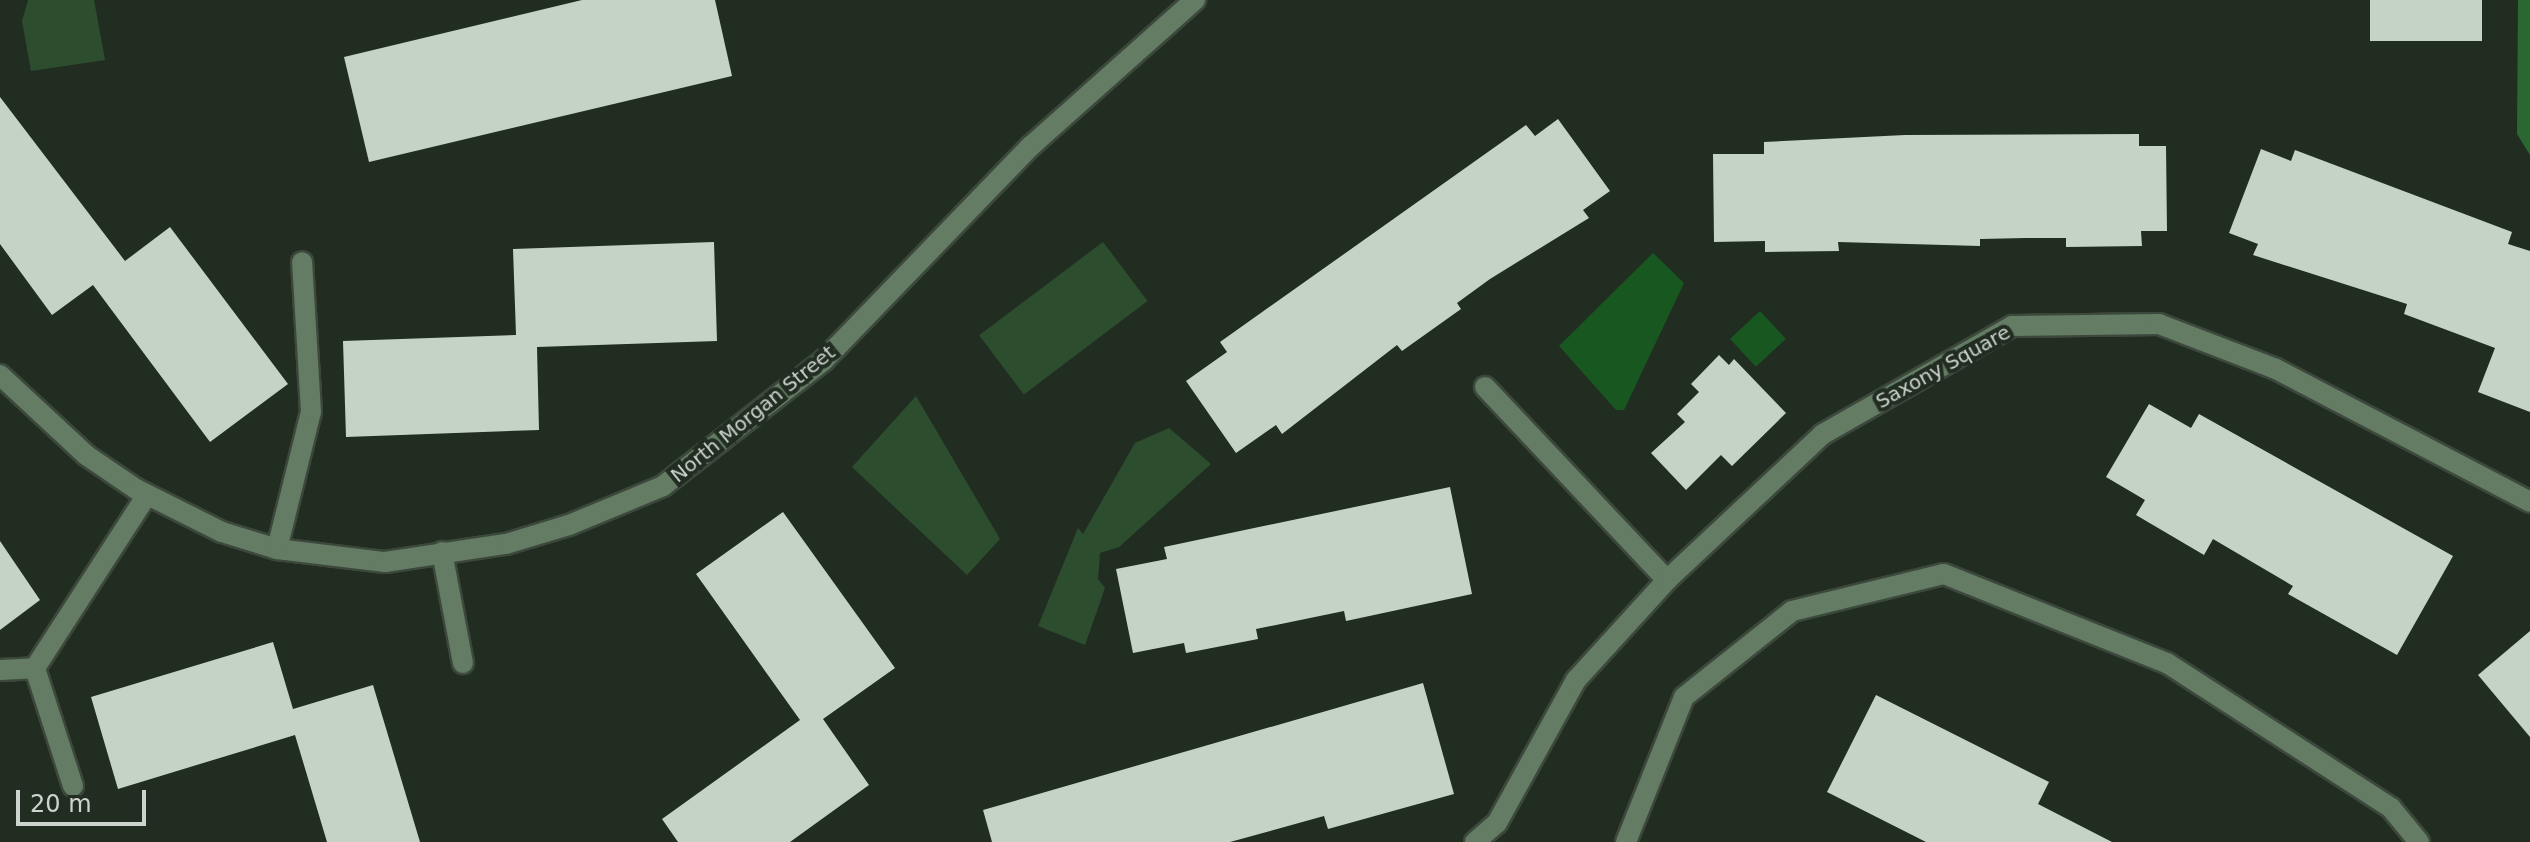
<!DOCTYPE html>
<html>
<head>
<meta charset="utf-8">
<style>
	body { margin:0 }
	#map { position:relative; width:2530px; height:842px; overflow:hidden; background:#222d22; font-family:"DejaVu Sans",sans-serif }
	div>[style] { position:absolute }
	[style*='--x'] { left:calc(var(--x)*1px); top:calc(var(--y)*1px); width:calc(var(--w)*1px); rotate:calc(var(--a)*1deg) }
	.green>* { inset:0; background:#2d4e2e; transform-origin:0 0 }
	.forest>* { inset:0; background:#2b6731 }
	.water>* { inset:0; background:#195721; transform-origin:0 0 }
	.building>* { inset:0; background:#c5d3c5; transform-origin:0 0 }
	.roads { filter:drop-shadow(2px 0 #3d483d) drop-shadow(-2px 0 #3d483d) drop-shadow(0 2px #3d483d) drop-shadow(0 -2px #3d483d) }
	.minor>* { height:20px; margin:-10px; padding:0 10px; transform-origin:10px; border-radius:10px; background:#637c63 }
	span { translate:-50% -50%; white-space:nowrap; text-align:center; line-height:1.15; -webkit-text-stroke:8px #222d22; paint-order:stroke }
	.street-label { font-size:20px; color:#cdd4cd }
	.scale { position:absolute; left:16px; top:790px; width:130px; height:36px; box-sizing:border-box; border:4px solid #cdd4cd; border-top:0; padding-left:10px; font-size:24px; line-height:28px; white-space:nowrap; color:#cdd4cd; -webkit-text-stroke:6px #222d22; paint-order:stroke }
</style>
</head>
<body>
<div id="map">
	<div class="green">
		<i style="clip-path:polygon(28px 0,94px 0,105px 60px,31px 71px,22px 21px)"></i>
		<i style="left:1103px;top:242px;width:74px;height:155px;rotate:53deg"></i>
		<i style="clip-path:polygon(916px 396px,1000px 539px,967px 575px,852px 467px)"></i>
		<i style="clip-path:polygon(1169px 428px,1211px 464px,1119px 547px,1100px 553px,1098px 579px,1105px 588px,1085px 645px,1038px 626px,1078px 528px,1083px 534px,1135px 443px)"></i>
	</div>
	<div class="forest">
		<i style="clip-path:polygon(2518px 0,2530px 0,2530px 155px,2517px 134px)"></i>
	</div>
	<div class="water">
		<i style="clip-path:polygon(1653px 253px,1684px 283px,1624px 410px,1616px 410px,1559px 346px)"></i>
		<i style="left:1760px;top:311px;width:38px;height:41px;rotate:47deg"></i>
	</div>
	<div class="building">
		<i style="clip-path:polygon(582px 0,715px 0,732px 76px,369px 162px,344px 57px)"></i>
		<i style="left:2370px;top:0;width:112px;height:41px"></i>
		<i style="clip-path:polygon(0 97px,125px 261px,170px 227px,288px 384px,210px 442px,93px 285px,52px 315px,0 244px)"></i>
		<i style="clip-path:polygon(1558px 119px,1610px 191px,1583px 210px,1589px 218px,1490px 279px,1457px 303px,1461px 309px,1402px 351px,1397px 345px,1282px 434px,1276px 425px,1236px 453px,1186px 381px,1227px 352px,1220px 342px,1526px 125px,1535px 136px)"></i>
		<i style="clip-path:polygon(2139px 134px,2139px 146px,2166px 146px,2167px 231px,2141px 231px,2142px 246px,2066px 247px,2066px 238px,2025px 238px,1980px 239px,1980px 246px,1838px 242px,1839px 251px,1765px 252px,1765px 241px,1714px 242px,1713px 154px,1764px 154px,1764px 142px,1905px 135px)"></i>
		<i style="clip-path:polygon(2261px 149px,2291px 161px,2295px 150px,2512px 232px,2508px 244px,2530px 251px,2530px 412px,2478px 392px,2495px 348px,2404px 314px,2407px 304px,2253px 255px,2258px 244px,2229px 233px)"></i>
		<i style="clip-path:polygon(714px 242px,717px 341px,537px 347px,539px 430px,346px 437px,343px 341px,516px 335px,513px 249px)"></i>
		<i style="clip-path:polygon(1719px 355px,1729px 365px,1734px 359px,1786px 413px,1732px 466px,1721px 455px,1686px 490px,1651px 453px,1685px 422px,1677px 414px,1699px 392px,1691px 384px)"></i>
		<i style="clip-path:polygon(2149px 404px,2191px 428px,2199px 414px,2453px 556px,2397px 655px,2288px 594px,2293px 586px,2213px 539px,2204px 555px,2136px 515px,2145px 500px,2106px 477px)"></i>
		<i style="clip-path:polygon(1450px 487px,1472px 594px,1346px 621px,1344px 611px,1256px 629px,1258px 639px,1186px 653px,1184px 643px,1133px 653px,1116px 569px,1167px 559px,1164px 547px)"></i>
		<i style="clip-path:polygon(783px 512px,895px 668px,823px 719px,869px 785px,790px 842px,678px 842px,662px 819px,800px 720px,696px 574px)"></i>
		<i style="clip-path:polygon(0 541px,40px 600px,0 630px)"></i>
		<i style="clip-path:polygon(2530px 631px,2530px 737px,2478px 675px)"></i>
		<i style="clip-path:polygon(273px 642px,293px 709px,373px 685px,420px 842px,327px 842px,295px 735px,118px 789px,91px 697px)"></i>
		<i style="clip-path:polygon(1423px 683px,1454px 794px,1328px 829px,1324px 816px,1230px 842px,992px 842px,983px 810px)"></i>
		<i style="clip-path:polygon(1876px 695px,2049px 782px,2038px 804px,2112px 842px,1926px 842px,1827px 792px)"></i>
	</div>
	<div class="roads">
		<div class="minor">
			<i style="--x:0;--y:375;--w:117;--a:42.9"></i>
			<i style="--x:86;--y:455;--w:60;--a:34.2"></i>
			<i style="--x:136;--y:489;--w:96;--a:26.6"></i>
			<i style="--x:222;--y:532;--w:58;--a:17.2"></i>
			<i style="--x:277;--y:549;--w:109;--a:6.9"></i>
			<i style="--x:385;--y:562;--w:122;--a:-8.5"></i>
			<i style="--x:506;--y:544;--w:66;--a:-16.8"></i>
			<i style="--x:569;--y:525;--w:102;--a:-22.5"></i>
			<i style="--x:663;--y:486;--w:204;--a:-38"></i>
			<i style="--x:824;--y:360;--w:298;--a:-46"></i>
			<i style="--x:1031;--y:146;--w:220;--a:-41.7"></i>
			<i style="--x:1485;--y:387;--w:265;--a:46.7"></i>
			<i style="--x:277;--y:549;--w:141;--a:-76.1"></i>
			<i style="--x:311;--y:412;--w:150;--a:-93.4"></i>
			<i style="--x:442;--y:552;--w:113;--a:79.3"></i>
			<i style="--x:0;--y:670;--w:35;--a:-3"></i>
			<i style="--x:73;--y:786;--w:124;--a:-107.9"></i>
			<i style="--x:35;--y:668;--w:206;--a:-57.1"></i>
			<i style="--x:1475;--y:842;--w:29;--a:-41"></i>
			<i style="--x:1497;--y:823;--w:163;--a:-61.1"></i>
			<i style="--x:1576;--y:680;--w:135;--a:-47.7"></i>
			<i style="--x:1667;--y:580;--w:214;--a:-43.1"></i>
			<i style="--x:1823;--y:434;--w:218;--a:-29.7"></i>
			<i style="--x:2012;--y:326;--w:147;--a:-0.8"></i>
			<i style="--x:2159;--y:324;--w:125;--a:21"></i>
			<i style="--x:2276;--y:369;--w:287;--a:27.6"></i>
			<i style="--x:1626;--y:842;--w:156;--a:-68.2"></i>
			<i style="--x:1684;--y:697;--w:138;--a:-38.5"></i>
			<i style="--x:1792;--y:611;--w:156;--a:-13.7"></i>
			<i style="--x:1944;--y:574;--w:240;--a:21.8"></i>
			<i style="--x:2167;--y:663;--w:267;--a:32.9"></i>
			<i style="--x:2391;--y:808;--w:44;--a:50.5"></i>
		</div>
	</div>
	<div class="street-label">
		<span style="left:1943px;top:367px;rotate:-29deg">Saxony Square</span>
		<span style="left:753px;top:414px;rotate:-39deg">North Morgan Street</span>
	</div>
	<div class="scale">20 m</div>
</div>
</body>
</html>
